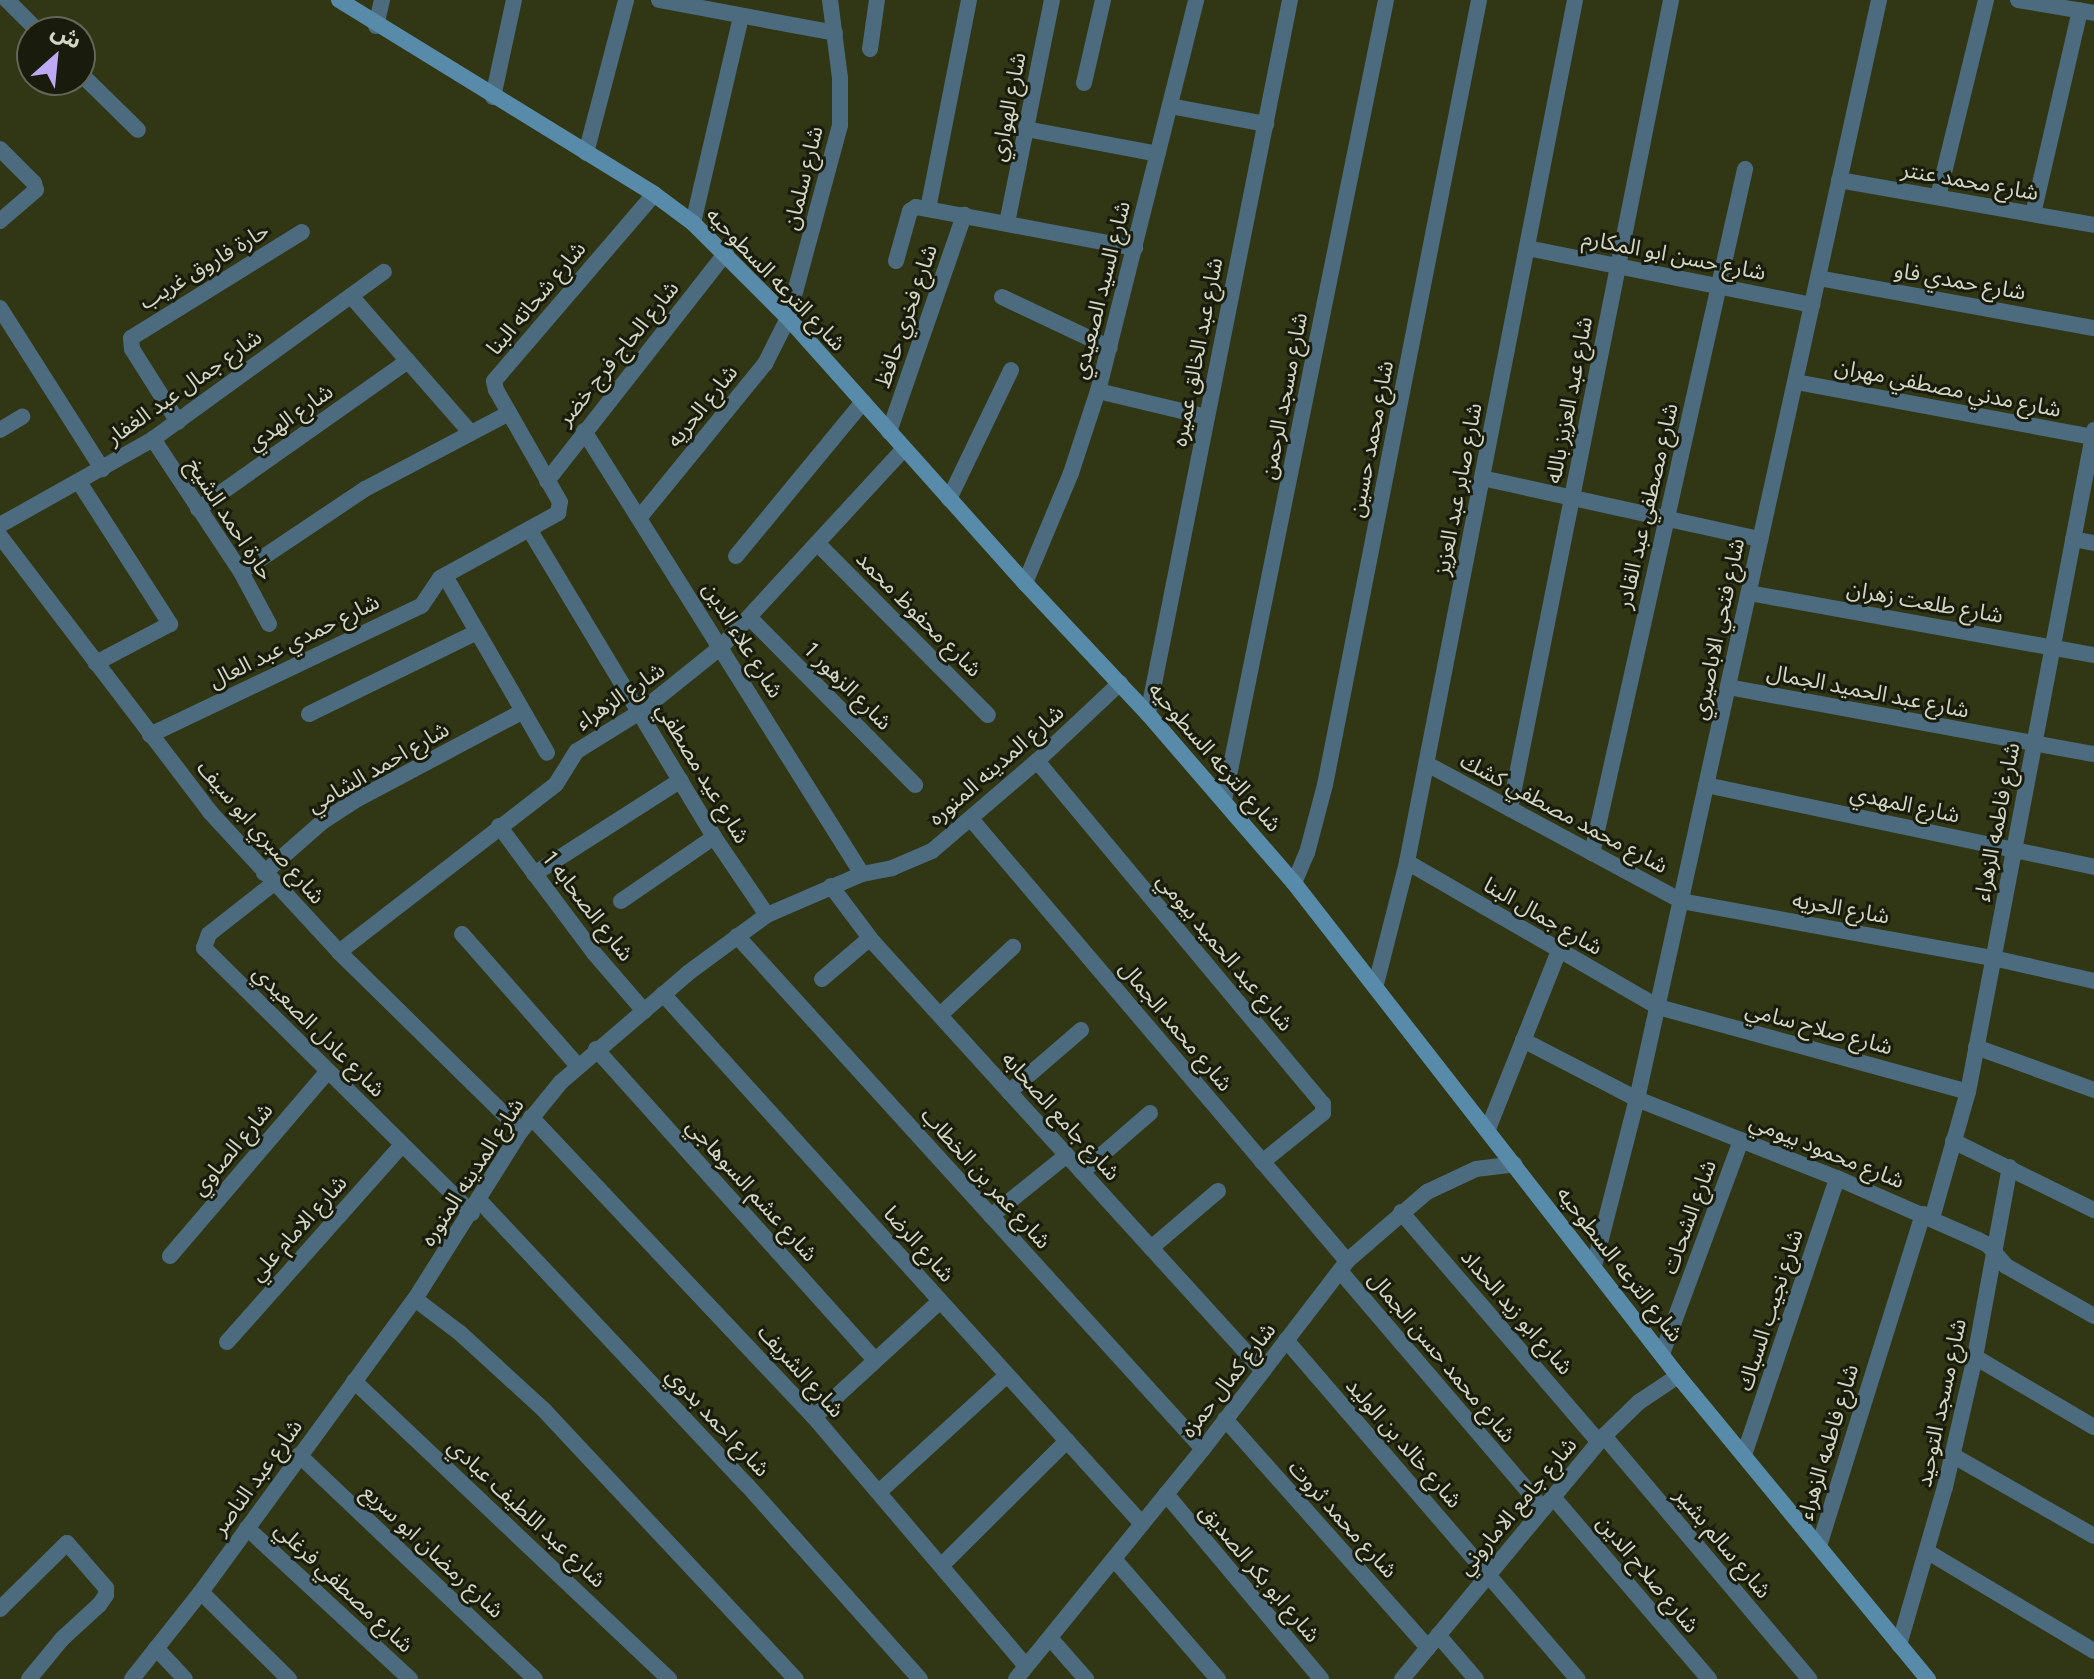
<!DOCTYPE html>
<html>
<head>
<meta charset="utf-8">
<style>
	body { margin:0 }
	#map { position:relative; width:2094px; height:1679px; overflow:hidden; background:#313614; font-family:"Roboto Condensed","Noto Sans Arabic",sans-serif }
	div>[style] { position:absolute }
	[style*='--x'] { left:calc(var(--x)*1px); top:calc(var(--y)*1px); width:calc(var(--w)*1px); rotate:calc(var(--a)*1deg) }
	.street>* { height:16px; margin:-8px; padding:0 8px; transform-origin:8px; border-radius:8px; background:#4c6b7f }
	.secondary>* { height:16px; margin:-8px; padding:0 8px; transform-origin:8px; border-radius:8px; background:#588ba9 }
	span { translate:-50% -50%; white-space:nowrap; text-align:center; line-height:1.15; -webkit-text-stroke:6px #191c0d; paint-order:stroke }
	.street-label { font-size:22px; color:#d2d6c3 }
	.north { position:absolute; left:16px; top:16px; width:80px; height:80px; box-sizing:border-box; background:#191c0d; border:2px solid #636656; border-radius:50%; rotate:27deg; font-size:22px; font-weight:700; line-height:32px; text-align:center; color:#d2d6c3 }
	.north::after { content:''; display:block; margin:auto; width:28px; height:36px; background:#bea9f5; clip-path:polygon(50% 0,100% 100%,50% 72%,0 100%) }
</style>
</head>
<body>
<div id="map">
	<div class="street">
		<i style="--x:7;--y:0;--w:45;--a:45"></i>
		<i style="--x:659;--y:0;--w:179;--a:10.6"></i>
		<i style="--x:2018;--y:0;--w:77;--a:9.7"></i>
		<i style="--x:376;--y:26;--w:27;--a:-77"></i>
		<i style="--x:870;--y:49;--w:49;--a:-81.9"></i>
		<i style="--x:80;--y:73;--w:81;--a:44.5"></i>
		<i style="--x:1084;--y:83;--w:85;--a:-77.1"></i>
		<i style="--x:493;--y:97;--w:99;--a:-77.8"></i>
		<i style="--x:1170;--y:106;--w:98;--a:10.6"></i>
		<i style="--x:1026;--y:129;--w:134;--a:10.7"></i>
		<i style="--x:0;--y:149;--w:48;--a:45"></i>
		<i style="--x:34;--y:183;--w:7;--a:74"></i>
		<i style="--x:36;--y:190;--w:48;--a:139.3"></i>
		<i style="--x:586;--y:153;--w:158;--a:-75.3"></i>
		<i style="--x:1839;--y:180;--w:259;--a:10"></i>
		<i style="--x:1938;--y:197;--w:203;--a:-76.3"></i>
		<i style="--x:928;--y:209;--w:213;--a:-78.9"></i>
		<i style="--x:2033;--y:214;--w:209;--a:-77"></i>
		<i style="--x:693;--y:223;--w:212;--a:-76.9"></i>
		<i style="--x:1007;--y:223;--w:227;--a:-78.6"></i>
		<i style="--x:1527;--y:248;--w:291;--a:11.3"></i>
		<i style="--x:896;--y:261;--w:52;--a:-74.4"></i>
		<i style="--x:910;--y:211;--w:7;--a:-34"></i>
		<i style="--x:916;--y:207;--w:223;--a:10.6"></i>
		<i style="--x:1818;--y:278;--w:280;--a:10.3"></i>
		<i style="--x:351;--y:296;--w:181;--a:48.8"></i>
		<i style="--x:1002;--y:297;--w:119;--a:25.3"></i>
		<i style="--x:0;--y:308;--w:191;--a:57.6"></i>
		<i style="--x:1796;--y:382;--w:302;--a:10.5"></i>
		<i style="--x:1098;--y:391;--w:112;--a:13.4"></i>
		<i style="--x:178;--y:422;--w:86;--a:-122.2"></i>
		<i style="--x:132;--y:349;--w:11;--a:-95"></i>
		<i style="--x:131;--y:338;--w:201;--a:-31.8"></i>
		<i style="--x:0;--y:430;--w:26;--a:-31"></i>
		<i style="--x:584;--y:431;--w:523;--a:57.89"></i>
		<i style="--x:889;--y:432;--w:230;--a:-70.9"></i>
		<i style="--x:153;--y:439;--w:159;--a:56.5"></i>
		<i style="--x:241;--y:572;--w:59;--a:61.7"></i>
		<i style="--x:1482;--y:478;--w:285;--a:12.4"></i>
		<i style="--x:547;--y:481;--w:290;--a:-51.9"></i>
		<i style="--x:79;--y:482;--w:169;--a:57.3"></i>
		<i style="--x:170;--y:624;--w:84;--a:152.2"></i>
		<i style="--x:949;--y:499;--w:143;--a:-64.3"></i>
		<i style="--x:198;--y:509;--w:257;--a:-35.2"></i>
		<i style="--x:640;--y:517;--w:198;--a:-50.8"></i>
		<i style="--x:765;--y:364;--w:51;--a:-63.4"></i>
		<i style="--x:788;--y:318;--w:200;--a:-74.9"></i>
		<i style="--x:840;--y:125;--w:47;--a:-90"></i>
		<i style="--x:840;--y:78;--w:79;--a:-97.3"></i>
		<i style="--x:0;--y:525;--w:176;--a:-29.3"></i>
		<i style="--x:153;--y:439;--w:285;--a:-35.9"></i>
		<i style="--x:529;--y:529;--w:359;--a:59"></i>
		<i style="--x:714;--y:837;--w:94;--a:55.8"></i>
		<i style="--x:0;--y:536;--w:347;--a:52.7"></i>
		<i style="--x:210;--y:812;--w:190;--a:47.3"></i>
		<i style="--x:339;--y:952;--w:255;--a:44.5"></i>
		<i style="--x:2073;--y:539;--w:21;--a:11"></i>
		<i style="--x:818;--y:544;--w:241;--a:45.2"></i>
		<i style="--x:736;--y:556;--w:200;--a:-50.5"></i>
		<i style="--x:241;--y:572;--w:149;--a:-33.8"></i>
		<i style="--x:365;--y:489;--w:163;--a:-27.8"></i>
		<i style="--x:445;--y:576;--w:204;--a:60"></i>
		<i style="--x:1025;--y:583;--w:119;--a:-67.3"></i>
		<i style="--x:1071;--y:473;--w:86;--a:-71.8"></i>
		<i style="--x:1098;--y:391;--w:403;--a:-75.9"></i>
		<i style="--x:1749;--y:593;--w:351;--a:10.2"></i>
		<i style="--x:750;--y:618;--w:235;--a:45.3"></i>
		<i style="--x:1728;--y:687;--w:372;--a:10.4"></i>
		<i style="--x:309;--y:714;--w:187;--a:-26"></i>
		<i style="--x:1148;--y:714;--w:728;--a:-78.75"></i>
		<i style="--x:150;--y:735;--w:301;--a:-25.5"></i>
		<i style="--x:422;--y:605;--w:32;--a:-56"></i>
		<i style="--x:440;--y:578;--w:135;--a:-28.8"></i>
		<i style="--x:558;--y:513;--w:11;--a:-80"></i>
		<i style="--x:560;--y:502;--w:129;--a:-119.7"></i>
		<i style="--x:496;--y:390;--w:9;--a:-103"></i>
		<i style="--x:494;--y:381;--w:246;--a:-49.4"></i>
		<i style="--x:1037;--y:761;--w:447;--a:50.2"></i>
		<i style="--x:1323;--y:1104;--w:9;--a:90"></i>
		<i style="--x:1323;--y:1113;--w:78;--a:141.2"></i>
		<i style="--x:1427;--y:764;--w:289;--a:28.3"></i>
		<i style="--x:1681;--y:901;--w:317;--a:10.4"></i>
		<i style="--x:1993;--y:958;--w:104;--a:12.8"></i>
		<i style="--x:1706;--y:785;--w:397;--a:11.9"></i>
		<i style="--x:1224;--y:800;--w:816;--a:-78.55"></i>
		<i style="--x:1510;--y:809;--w:825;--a:-78.74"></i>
		<i style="--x:971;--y:819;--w:580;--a:49.61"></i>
		<i style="--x:499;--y:826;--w:159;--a:53.2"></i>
		<i style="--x:594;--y:953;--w:77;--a:49.2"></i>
		<i style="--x:1592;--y:853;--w:701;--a:-77.39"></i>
		<i style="--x:1407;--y:862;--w:290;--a:30"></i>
		<i style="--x:1658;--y:1007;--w:321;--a:15.3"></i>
		<i style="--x:264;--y:873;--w:77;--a:-41.3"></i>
		<i style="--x:322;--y:822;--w:38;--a:-33"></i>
		<i style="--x:354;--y:801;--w:191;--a:-28"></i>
		<i style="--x:534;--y:874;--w:174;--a:-32.6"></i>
		<i style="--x:274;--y:883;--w:83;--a:141.9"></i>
		<i style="--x:209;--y:934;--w:15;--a:110"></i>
		<i style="--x:204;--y:948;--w:377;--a:44.7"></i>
		<i style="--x:1294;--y:883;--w:33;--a:-67"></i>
		<i style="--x:1307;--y:853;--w:70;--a:-75.2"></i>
		<i style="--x:1325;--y:785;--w:800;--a:-78.9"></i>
		<i style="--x:831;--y:886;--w:70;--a:53.1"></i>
		<i style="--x:873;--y:942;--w:580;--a:47.73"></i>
		<i style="--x:621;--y:901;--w:113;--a:-34.5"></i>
		<i style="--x:462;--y:934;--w:176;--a:48.7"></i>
		<i style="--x:737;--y:936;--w:693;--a:47.75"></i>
		<i style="--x:339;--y:952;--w:274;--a:-37.7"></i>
		<i style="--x:556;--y:784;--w:39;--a:-58"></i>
		<i style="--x:577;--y:751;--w:74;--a:-31.8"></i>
		<i style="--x:640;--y:712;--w:105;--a:-38.8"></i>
		<i style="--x:722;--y:646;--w:268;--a:-47.3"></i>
		<i style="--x:822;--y:979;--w:63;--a:-40.5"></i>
		<i style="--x:1376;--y:984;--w:126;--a:-75.7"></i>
		<i style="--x:1407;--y:862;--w:878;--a:-78.97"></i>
		<i style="--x:663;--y:994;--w:714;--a:47.89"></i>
		<i style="--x:940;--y:1015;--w:100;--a:-43"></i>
		<i style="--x:1523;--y:1040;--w:128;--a:27.4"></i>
		<i style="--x:1637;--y:1099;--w:215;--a:21.6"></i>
		<i style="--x:1837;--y:1178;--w:154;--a:23.7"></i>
		<i style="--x:1978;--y:1240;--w:11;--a:27"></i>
		<i style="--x:1988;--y:1245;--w:28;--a:49"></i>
		<i style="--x:2006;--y:1266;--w:101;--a:29.6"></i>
		<i style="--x:1976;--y:1047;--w:126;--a:20"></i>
		<i style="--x:596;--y:1049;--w:418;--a:48.1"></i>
		<i style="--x:1009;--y:1092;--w:95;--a:-40.7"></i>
		<i style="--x:531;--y:1117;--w:412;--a:46.7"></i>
		<i style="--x:814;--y:1417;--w:327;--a:49.6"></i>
		<i style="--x:1488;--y:1129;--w:192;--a:-68.3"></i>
		<i style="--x:1953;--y:1141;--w:157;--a:26.1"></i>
		<i style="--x:1082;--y:1172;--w:90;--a:-40.9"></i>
		<i style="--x:479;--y:1200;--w:391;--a:46.8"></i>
		<i style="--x:747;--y:1485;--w:260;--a:48.3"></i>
		<i style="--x:1401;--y:1212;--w:303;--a:49.3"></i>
		<i style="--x:991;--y:1216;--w:97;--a:-38.8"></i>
		<i style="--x:1932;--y:1218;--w:131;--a:-74.1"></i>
		<i style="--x:1968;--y:1092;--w:674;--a:-79.22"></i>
		<i style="--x:1151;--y:1248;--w:88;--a:-40.4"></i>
		<i style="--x:170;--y:1256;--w:243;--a:-49.5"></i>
		<i style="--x:1594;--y:1266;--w:172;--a:-75.6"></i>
		<i style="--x:1637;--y:1099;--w:1125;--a:-77.58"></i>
		<i style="--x:1340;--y:1271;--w:313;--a:49.5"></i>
		<i style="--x:415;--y:1299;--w:56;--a:37.1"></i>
		<i style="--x:460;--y:1333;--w:113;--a:42.5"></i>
		<i style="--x:543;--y:1409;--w:370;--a:46.9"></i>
		<i style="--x:1286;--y:1340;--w:447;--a:49.3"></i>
		<i style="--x:227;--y:1342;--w:264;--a:-48.4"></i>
		<i style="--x:1662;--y:1354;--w:228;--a:-69.7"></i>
		<i style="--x:1975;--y:1357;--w:138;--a:30.5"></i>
		<i style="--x:354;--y:1381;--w:434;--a:43.4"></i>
		<i style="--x:814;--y:1417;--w:171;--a:-42.6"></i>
		<i style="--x:1225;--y:1419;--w:306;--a:48.4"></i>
		<i style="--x:1604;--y:1436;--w:318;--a:49.8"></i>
		<i style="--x:299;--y:1455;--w:325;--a:43.5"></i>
		<i style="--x:1744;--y:1455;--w:292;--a:-71.4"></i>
		<i style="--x:1952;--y:1455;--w:163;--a:29.7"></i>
		<i style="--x:879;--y:1492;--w:173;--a:-42.4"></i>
		<i style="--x:1166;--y:1494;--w:241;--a:50"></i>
		<i style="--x:1553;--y:1497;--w:240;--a:49.4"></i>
		<i style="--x:247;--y:1528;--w:222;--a:42.8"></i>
		<i style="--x:1819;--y:1546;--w:348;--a:-72.6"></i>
		<i style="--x:1928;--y:1552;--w:193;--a:30.8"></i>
		<i style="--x:1114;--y:1559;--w:159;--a:49.1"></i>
		<i style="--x:943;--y:1564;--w:175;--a:-44.8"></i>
		<i style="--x:201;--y:1592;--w:124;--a:44.7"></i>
		<i style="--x:0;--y:1609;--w:94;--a:-44.6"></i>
		<i style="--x:67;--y:1543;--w:60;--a:49.1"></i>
		<i style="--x:106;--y:1588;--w:7;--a:90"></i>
		<i style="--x:106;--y:1595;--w:11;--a:124"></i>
		<i style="--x:100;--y:1604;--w:52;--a:137.4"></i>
		<i style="--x:62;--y:1639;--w:52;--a:129.5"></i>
		<i style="--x:1438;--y:1635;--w:58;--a:49.2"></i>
		<i style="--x:1050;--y:1638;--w:55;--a:48.7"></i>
		<i style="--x:1899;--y:1645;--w:165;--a:-73.8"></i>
		<i style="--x:1945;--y:1487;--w:133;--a:-77"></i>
		<i style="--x:1975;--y:1357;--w:193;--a:-79.6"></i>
		<i style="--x:156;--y:1648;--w:42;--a:46.9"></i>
		<i style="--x:132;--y:1679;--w:111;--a:-51.6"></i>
		<i style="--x:201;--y:1592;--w:363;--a:-53.9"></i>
		<i style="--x:415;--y:1299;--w:199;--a:-57.8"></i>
		<i style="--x:521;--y:1131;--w:63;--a:-50.8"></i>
		<i style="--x:561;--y:1082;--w:167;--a:-40.6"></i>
		<i style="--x:688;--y:973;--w:98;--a:-36.3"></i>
		<i style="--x:767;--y:915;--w:103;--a:-23.3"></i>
		<i style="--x:862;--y:874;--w:31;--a:-11"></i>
		<i style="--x:892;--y:868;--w:43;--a:-23"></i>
		<i style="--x:932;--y:851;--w:138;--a:-40.6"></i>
		<i style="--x:1037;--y:761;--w:114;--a:-43.2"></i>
		<i style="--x:1016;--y:1679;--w:296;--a:-50.9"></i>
		<i style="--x:1203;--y:1449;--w:237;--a:-52.5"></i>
		<i style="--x:1347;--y:1261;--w:106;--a:-40.8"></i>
		<i style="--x:1427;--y:1192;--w:54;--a:-25.1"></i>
		<i style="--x:1476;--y:1169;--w:39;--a:-7"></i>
		<i style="--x:1402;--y:1679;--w:316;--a:-50.3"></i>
		<i style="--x:1604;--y:1436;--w:49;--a:-44.2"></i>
		<i style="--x:1639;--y:1402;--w:47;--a:-33.7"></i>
	</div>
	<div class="secondary">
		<i style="--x:339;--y:0;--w:370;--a:31.6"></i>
		<i style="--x:654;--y:194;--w:49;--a:36.6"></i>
		<i style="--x:693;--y:223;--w:134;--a:45"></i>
		<i style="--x:788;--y:318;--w:356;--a:48.2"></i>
		<i style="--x:1025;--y:583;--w:180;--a:46.8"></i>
		<i style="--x:1148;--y:714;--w:223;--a:49.2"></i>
		<i style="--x:1294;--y:883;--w:625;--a:52.08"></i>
		<i style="--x:1678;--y:1376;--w:393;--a:50.5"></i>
	</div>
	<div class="street-label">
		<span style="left:1008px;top:107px;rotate:-79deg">شارع الهواري</span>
		<span style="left:803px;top:178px;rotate:-76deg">شارع سلمان</span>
		<span style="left:1970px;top:181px;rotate:10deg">شارع محمد عنتر</span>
		<span style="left:1674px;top:255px;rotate:11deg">شارع حسن ابو المكارم</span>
		<span style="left:204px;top:266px;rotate:-31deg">حارة فاروق غريب</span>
		<span style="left:776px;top:279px;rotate:46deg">شارع الترعه السطوحيه</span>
		<span style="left:1960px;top:281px;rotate:10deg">شارع حمدي فاو</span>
		<span style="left:1101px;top:290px;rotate:-76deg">شارع السيد الصعيدي</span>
		<span style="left:536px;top:298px;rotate:-50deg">شارع شحاته البنا</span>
		<span style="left:906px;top:316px;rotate:-71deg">شارع فخري حافظ</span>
		<span style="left:1197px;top:352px;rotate:-79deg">شارع عبد الخالق عميره</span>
		<span style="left:618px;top:353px;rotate:-51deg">شارع الحاج فرج خضر</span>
		<span style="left:184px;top:387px;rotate:-35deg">شارع جمال عبد الغفار</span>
		<span style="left:1948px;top:388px;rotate:11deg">شارع مدني مصطفي مهران</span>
		<span style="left:1284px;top:396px;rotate:-79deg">شارع مسجد الرحمن</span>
		<span style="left:1569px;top:400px;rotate:-79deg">شارع عبد العزيز بالله</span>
		<span style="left:702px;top:406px;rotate:-51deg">شارع الحريه</span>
		<span style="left:290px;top:417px;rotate:-35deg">شارع الهدي</span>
		<span style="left:1371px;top:439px;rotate:-79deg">شارع محمد حسين</span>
		<span style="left:1458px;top:489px;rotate:-79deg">شارع صابر عبد العزيز</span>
		<span style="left:1647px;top:506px;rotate:-77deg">شارع مصطفي عبد القادر</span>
		<span style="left:230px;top:519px;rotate:57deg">حارة احمد الشيخ</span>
		<span style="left:1925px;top:602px;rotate:10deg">شارع طلعت زهران</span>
		<span style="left:919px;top:614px;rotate:45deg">شارع محفوظ محمد</span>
		<span style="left:1718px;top:629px;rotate:-78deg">شارع فتحي الاباصيري</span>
		<span style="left:743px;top:640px;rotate:58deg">شارع علاء الدين</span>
		<span style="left:294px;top:641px;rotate:-26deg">شارع حمدي عبد العال</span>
		<span style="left:848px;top:686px;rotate:45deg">شارع الزهور 1</span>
		<span style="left:1868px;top:691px;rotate:11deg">شارع عبد الحميد الجمال</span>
		<span style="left:620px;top:696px;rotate:-34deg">شارع الزهراء</span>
		<span style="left:1215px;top:757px;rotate:49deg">شارع الترعه السطوحيه</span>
		<span style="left:996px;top:765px;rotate:-41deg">شارع المدينه المنوره</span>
		<span style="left:378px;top:767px;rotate:-30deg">شارع احمد الشامي</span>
		<span style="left:703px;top:773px;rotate:59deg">شارع عيد مصطفي</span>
		<span style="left:1905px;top:804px;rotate:12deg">شارع المهدي</span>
		<span style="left:1564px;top:813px;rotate:28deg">شارع محمد مصطفي كشك</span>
		<span style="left:1997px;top:822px;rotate:-79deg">شارع فاطمه الزهراء</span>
		<span style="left:261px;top:832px;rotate:49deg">شارع صبري ابو سيف</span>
		<span style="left:588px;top:906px;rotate:52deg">شارع الصحابه 1</span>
		<span style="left:1841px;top:908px;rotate:10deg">شارع الحريه</span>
		<span style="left:1543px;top:916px;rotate:30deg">شارع جمال البنا</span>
		<span style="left:1225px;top:952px;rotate:50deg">شارع عبد الحميد بيومي</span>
		<span style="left:1176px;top:1026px;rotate:50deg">شارع محمد الجمال</span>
		<span style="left:1819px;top:1028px;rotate:15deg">شارع صلاح سامي</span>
		<span style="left:319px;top:1031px;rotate:45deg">شارع عادل الصعيدي</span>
		<span style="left:1061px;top:1116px;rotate:48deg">شارع جامع الصحابه</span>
		<span style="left:232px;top:1149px;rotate:-50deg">شارع الصاوي</span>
		<span style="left:1827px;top:1151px;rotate:22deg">شارع محمود بيومي</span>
		<span style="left:472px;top:1172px;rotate:-57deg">شارع المدينه المنوره</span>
		<span style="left:986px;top:1178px;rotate:48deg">شارع عمر بن الخطاب</span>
		<span style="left:752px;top:1190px;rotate:48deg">شارع عشم السوهاجي</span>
		<span style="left:1689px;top:1217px;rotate:-70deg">شارع الشحات</span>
		<span style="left:298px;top:1228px;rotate:-48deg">شارع الامام علي</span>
		<span style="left:919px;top:1244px;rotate:48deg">شارع الرضا</span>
		<span style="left:1620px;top:1264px;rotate:52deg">شارع الترعه السطوحيه</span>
		<span style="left:1770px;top:1310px;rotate:-72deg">شارع نجيب السباك</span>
		<span style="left:1517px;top:1312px;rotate:49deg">شارع ابو زيد الحداد</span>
		<span style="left:1442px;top:1357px;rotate:50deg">شارع محمد حسن الجمال</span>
		<span style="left:801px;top:1371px;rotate:48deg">شارع الشريف</span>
		<span style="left:1228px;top:1380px;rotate:-52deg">شارع كمال حمزه</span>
		<span style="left:1941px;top:1403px;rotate:-78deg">شارع مسجد التوحيد</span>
		<span style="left:718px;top:1422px;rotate:47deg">شارع احمد بدوي</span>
		<span style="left:1828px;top:1442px;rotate:-73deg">شارع فاطمه الزهراء</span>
		<span style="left:1404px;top:1443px;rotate:49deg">شارع خالد بن الوليد</span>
		<span style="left:257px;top:1477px;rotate:-54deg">شارع عبد الناصر</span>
		<span style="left:1517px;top:1506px;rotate:-50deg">شارع جامع الاماروني</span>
		<span style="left:527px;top:1513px;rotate:43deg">شارع عبد اللطيف عبادي</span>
		<span style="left:1343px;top:1519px;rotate:48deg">شارع محمد ثروت</span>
		<span style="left:1723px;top:1543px;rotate:50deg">شارع سالم بشير</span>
		<span style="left:433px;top:1551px;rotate:43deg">شارع رمضان ابو سريع</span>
		<span style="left:1260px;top:1573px;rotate:50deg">شارع ابو بكر الصديق</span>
		<span style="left:1648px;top:1574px;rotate:50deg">شارع صلاح الدين</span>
		<span style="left:344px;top:1587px;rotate:43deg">شارع مصطفي فرغلي</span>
	</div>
	<div class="north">ش</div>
</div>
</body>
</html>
